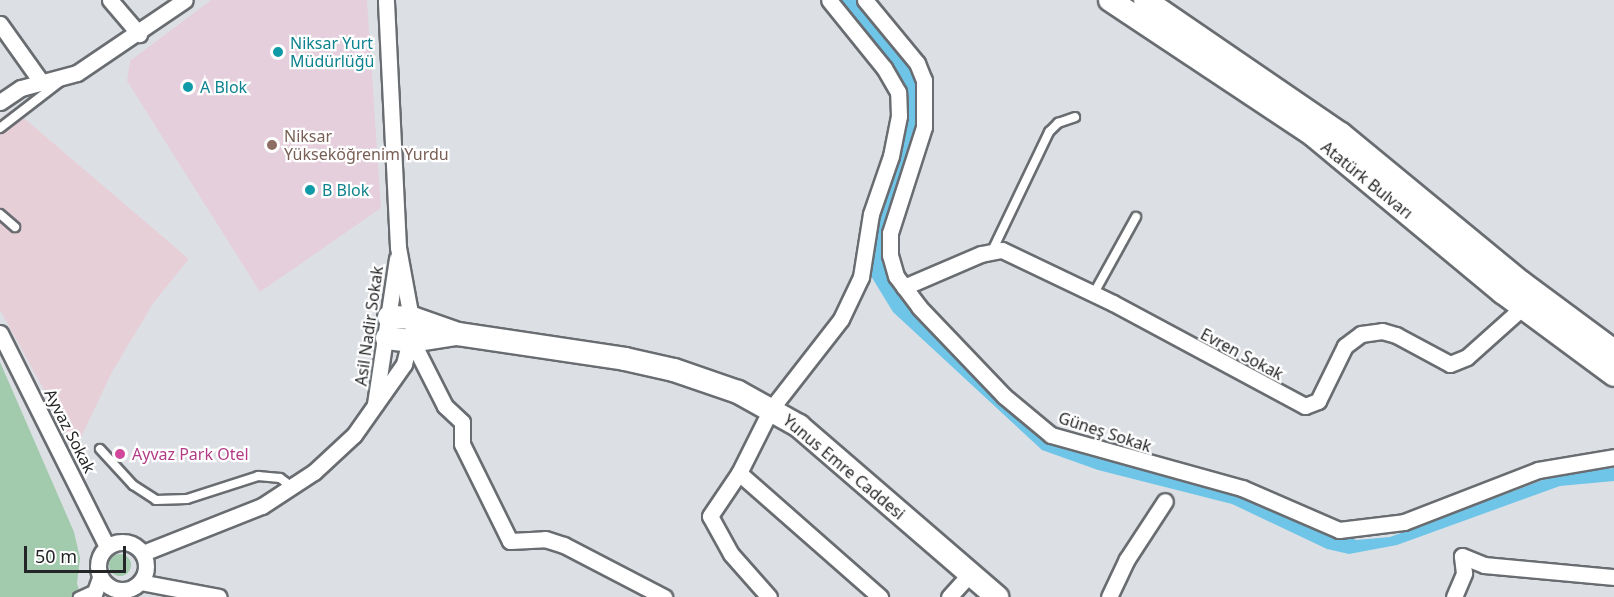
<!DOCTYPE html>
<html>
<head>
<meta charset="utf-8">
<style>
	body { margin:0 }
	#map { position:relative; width:1614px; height:597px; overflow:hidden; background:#dce0e5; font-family:"Noto Sans",sans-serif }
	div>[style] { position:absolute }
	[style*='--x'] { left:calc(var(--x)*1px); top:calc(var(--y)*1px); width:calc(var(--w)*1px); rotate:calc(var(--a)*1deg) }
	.commercial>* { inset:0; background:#e7cfd8 }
	.education>* { inset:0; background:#e5cfdc }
	.green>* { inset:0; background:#a2caac }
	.round { border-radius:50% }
	.water>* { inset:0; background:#6fc5e8 }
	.roads { filter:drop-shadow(2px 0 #696d71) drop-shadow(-2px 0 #696d71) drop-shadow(0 2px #696d71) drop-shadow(0 -2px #696d71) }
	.lane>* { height:8px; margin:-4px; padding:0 4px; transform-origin:4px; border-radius:4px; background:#fff }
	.street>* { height:15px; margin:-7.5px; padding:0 7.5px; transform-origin:7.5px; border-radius:7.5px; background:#fff }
	.street>.ring { margin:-7.5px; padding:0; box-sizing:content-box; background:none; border:15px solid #fff; border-radius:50% }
	.secondary>* { height:22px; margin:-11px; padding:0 11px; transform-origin:11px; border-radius:11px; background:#fff }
	.dots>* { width:16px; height:16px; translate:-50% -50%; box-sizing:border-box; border:3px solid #fff; border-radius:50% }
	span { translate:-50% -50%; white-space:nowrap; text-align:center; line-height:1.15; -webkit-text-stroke:4.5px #fff; paint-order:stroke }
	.culture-label { font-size:16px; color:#0d838f }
	.left { translate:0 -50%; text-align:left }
	.education-label { font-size:16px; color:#785e54 }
	.street-label { font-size:16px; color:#242527 }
	.hotel-label { font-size:16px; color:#b23c85 }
	.scale { position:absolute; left:24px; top:546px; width:102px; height:27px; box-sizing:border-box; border:3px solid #242527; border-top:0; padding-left:8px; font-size:18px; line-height:21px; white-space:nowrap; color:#242527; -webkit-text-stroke:4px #fff; paint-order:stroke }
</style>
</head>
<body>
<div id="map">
	<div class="commercial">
		<i style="clip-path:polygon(11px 110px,25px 119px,189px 259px,154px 302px,112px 372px,76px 448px,0 310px,0 119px)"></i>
	</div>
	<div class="education">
		<i style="clip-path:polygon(211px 0,367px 0,381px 208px,260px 292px,127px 81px,130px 61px)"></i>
	</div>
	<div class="green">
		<i style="clip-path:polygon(0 362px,74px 532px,80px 558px,77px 583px,81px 597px,0 597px)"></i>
		<i class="round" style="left:109px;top:554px;width:22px;height:22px"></i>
	</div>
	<div class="water">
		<i style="clip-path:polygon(841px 0,858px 0,901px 50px,917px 77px,921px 108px,888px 269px,1051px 441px,1242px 494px,1356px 540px,1390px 537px,1559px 474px,1614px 468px,1614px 481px,1560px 486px,1397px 545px,1349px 554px,1327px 549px,1232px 504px,1098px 470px,1042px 450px,893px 312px,871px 276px,869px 246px,903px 138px,908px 104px,900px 77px,888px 59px)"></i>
	</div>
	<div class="roads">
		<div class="lane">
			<i style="--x:0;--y:128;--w:77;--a:-37.6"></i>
			<i style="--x:0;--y:214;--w:20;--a:41"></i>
			<i style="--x:993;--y:249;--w:130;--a:-64.4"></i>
			<i style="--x:1049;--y:132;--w:13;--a:-45"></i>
			<i style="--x:1058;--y:123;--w:18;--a:-19"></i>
			<i style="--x:1094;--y:293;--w:87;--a:-61.1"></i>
			<i style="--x:100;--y:449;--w:49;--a:47.5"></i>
			<i style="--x:133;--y:485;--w:27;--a:33"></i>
			<i style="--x:156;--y:500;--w:31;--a:-2"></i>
			<i style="--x:187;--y:499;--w:75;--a:-17.9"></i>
			<i style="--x:258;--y:476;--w:22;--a:5"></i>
			<i style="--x:280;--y:478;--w:15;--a:37"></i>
			<i style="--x:78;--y:597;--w:17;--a:-25"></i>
		</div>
		<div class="street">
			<i style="--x:110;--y:0;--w:45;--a:49.5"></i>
			<i style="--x:865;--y:0;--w:82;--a:50.5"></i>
			<i style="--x:917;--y:63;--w:18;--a:68"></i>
			<i style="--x:924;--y:80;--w:47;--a:90"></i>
			<i style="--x:924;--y:127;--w:111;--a:107.8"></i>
			<i style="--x:890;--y:233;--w:22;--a:90"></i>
			<i style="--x:890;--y:255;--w:22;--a:74"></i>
			<i style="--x:896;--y:276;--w:39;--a:53"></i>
			<i style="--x:919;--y:307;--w:123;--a:46.3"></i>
			<i style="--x:1004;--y:396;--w:61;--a:39.7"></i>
			<i style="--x:1051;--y:435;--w:198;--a:15.5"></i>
			<i style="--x:1242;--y:488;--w:106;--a:23.4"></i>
			<i style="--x:1339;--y:530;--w:65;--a:-7"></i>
			<i style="--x:1404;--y:522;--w:144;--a:-21.2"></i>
			<i style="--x:1538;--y:470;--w:77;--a:-9.7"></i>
			<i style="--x:0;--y:24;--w:72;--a:54.6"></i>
			<i style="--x:0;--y:102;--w:25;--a:-34"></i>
			<i style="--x:21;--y:88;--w:58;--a:-15"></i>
			<i style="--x:77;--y:73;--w:130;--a:-34.1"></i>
			<i style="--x:904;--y:287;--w:84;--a:-23.2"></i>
			<i style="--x:981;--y:254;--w:21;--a:-11"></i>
			<i style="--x:1002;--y:250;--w:123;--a:25.5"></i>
			<i style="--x:1113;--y:303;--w:218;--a:28.2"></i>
			<i style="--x:1305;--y:406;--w:14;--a:-21"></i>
			<i style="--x:1318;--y:401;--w:61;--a:-63.9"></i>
			<i style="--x:1345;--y:346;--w:20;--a:-37"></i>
			<i style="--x:1361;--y:334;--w:21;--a:-8"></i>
			<i style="--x:1382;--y:331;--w:15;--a:16"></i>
			<i style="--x:1396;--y:335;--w:61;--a:28.2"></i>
			<i style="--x:1450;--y:364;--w:18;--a:-22"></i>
			<i style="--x:1467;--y:357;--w:75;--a:-41.8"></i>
			<i style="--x:0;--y:333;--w:239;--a:63.4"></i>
			<i style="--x:412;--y:341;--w:73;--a:63.1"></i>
			<i style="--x:445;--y:406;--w:23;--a:43"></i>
			<i style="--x:462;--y:422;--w:22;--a:90"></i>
			<i style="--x:462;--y:444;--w:108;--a:63.7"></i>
			<i style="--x:510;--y:541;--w:35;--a:-3"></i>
			<i style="--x:545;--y:539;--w:20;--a:18"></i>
			<i style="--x:564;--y:545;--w:113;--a:27.5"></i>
			<i style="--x:375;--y:404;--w:147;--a:-81.4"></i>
			<i style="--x:739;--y:473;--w:188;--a:41.3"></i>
			<i class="ring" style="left:98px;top:542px;width:33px;height:33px"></i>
			<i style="--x:143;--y:553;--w:128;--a:-21.6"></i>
			<i style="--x:262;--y:506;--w:62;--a:-33.2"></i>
			<i style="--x:314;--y:472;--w:54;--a:-42.8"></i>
			<i style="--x:354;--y:435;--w:87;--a:-54.8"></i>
			<i style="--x:404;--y:364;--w:36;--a:-76"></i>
			<i style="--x:413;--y:329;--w:83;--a:-100.4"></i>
			<i style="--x:398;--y:247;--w:247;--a:-92.8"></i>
			<i style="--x:140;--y:582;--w:80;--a:10.8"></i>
			<i style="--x:93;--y:597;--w:20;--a:-70"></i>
			<i style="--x:769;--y:597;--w:57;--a:-131.5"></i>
			<i style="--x:731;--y:554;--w:43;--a:-118.9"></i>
			<i style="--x:710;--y:516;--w:52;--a:-56"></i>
			<i style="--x:739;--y:473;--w:72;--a:-63.4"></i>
			<i style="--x:771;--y:409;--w:114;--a:-52.1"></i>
			<i style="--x:841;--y:319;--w:47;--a:-64.5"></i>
			<i style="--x:861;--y:277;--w:64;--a:-81"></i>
			<i style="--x:871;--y:214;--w:61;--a:-71"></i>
			<i style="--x:891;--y:156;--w:41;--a:-78.7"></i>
			<i style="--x:899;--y:116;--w:24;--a:-92"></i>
			<i style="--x:898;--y:92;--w:28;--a:-120"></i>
			<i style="--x:884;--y:68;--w:87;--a:-129"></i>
			<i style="--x:949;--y:597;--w:28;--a:-48"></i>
			<i style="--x:1109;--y:597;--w:42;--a:-64.7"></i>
			<i style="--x:1127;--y:559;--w:69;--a:-56.8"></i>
			<i style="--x:1454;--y:597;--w:26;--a:-67"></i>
			<i style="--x:1464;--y:573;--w:17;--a:-97"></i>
			<i style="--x:1462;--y:556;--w:24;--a:22"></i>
			<i style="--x:1484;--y:565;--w:131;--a:5.3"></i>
		</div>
		<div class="secondary">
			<i style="--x:1110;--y:0;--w:244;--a:33.6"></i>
			<i style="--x:1313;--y:135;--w:246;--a:39.7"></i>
			<i style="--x:1502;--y:292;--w:139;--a:36.5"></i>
			<i style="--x:1145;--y:0;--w:237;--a:34.4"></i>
			<i style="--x:1341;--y:134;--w:234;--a:39.5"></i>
			<i style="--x:1522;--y:283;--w:114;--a:36.5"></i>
			<i style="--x:389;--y:317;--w:23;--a:2"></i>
			<i style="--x:412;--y:318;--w:49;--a:19.2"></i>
			<i style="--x:458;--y:334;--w:169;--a:8.5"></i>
			<i style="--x:625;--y:359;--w:50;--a:12.7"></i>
			<i style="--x:674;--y:370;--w:68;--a:19"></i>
			<i style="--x:738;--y:392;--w:70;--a:29.1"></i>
			<i style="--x:799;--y:426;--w:262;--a:40.8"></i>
			<i style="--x:387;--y:338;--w:25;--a:7"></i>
			<i style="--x:412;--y:341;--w:45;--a:-9"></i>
		</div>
	</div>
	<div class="dots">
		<i style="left:278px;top:52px;background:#0f9aa8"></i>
		<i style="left:188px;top:87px;background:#0f9aa8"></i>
		<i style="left:272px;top:145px;background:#8d6e63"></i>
		<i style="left:310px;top:190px;background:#0f9aa8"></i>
		<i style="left:120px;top:454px;background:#d1479c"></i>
	</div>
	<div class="culture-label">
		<span class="left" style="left:290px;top:52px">Niksar Yurt<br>Müdürlüğü</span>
		<span class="left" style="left:200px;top:87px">A Blok</span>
		<span class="left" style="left:322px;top:190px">B Blok</span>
	</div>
	<div class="education-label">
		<span class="left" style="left:284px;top:145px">Niksar<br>Yükseköğrenim Yurdu</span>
	</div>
	<div class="street-label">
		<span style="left:1367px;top:180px;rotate:39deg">Atatürk Bulvarı</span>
		<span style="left:369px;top:326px;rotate:-82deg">Asil Nadir Sokak</span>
		<span style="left:1242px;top:354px;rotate:28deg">Evren Sokak</span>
		<span style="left:70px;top:431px;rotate:63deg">Ayvaz Sokak</span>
		<span style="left:1105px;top:432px;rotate:18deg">Güneş Sokak</span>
		<span style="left:844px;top:467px;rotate:40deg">Yunus Emre Caddesi</span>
	</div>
	<div class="hotel-label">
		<span class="left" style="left:132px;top:454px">Ayvaz Park Otel</span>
	</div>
	<div class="scale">50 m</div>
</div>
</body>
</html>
